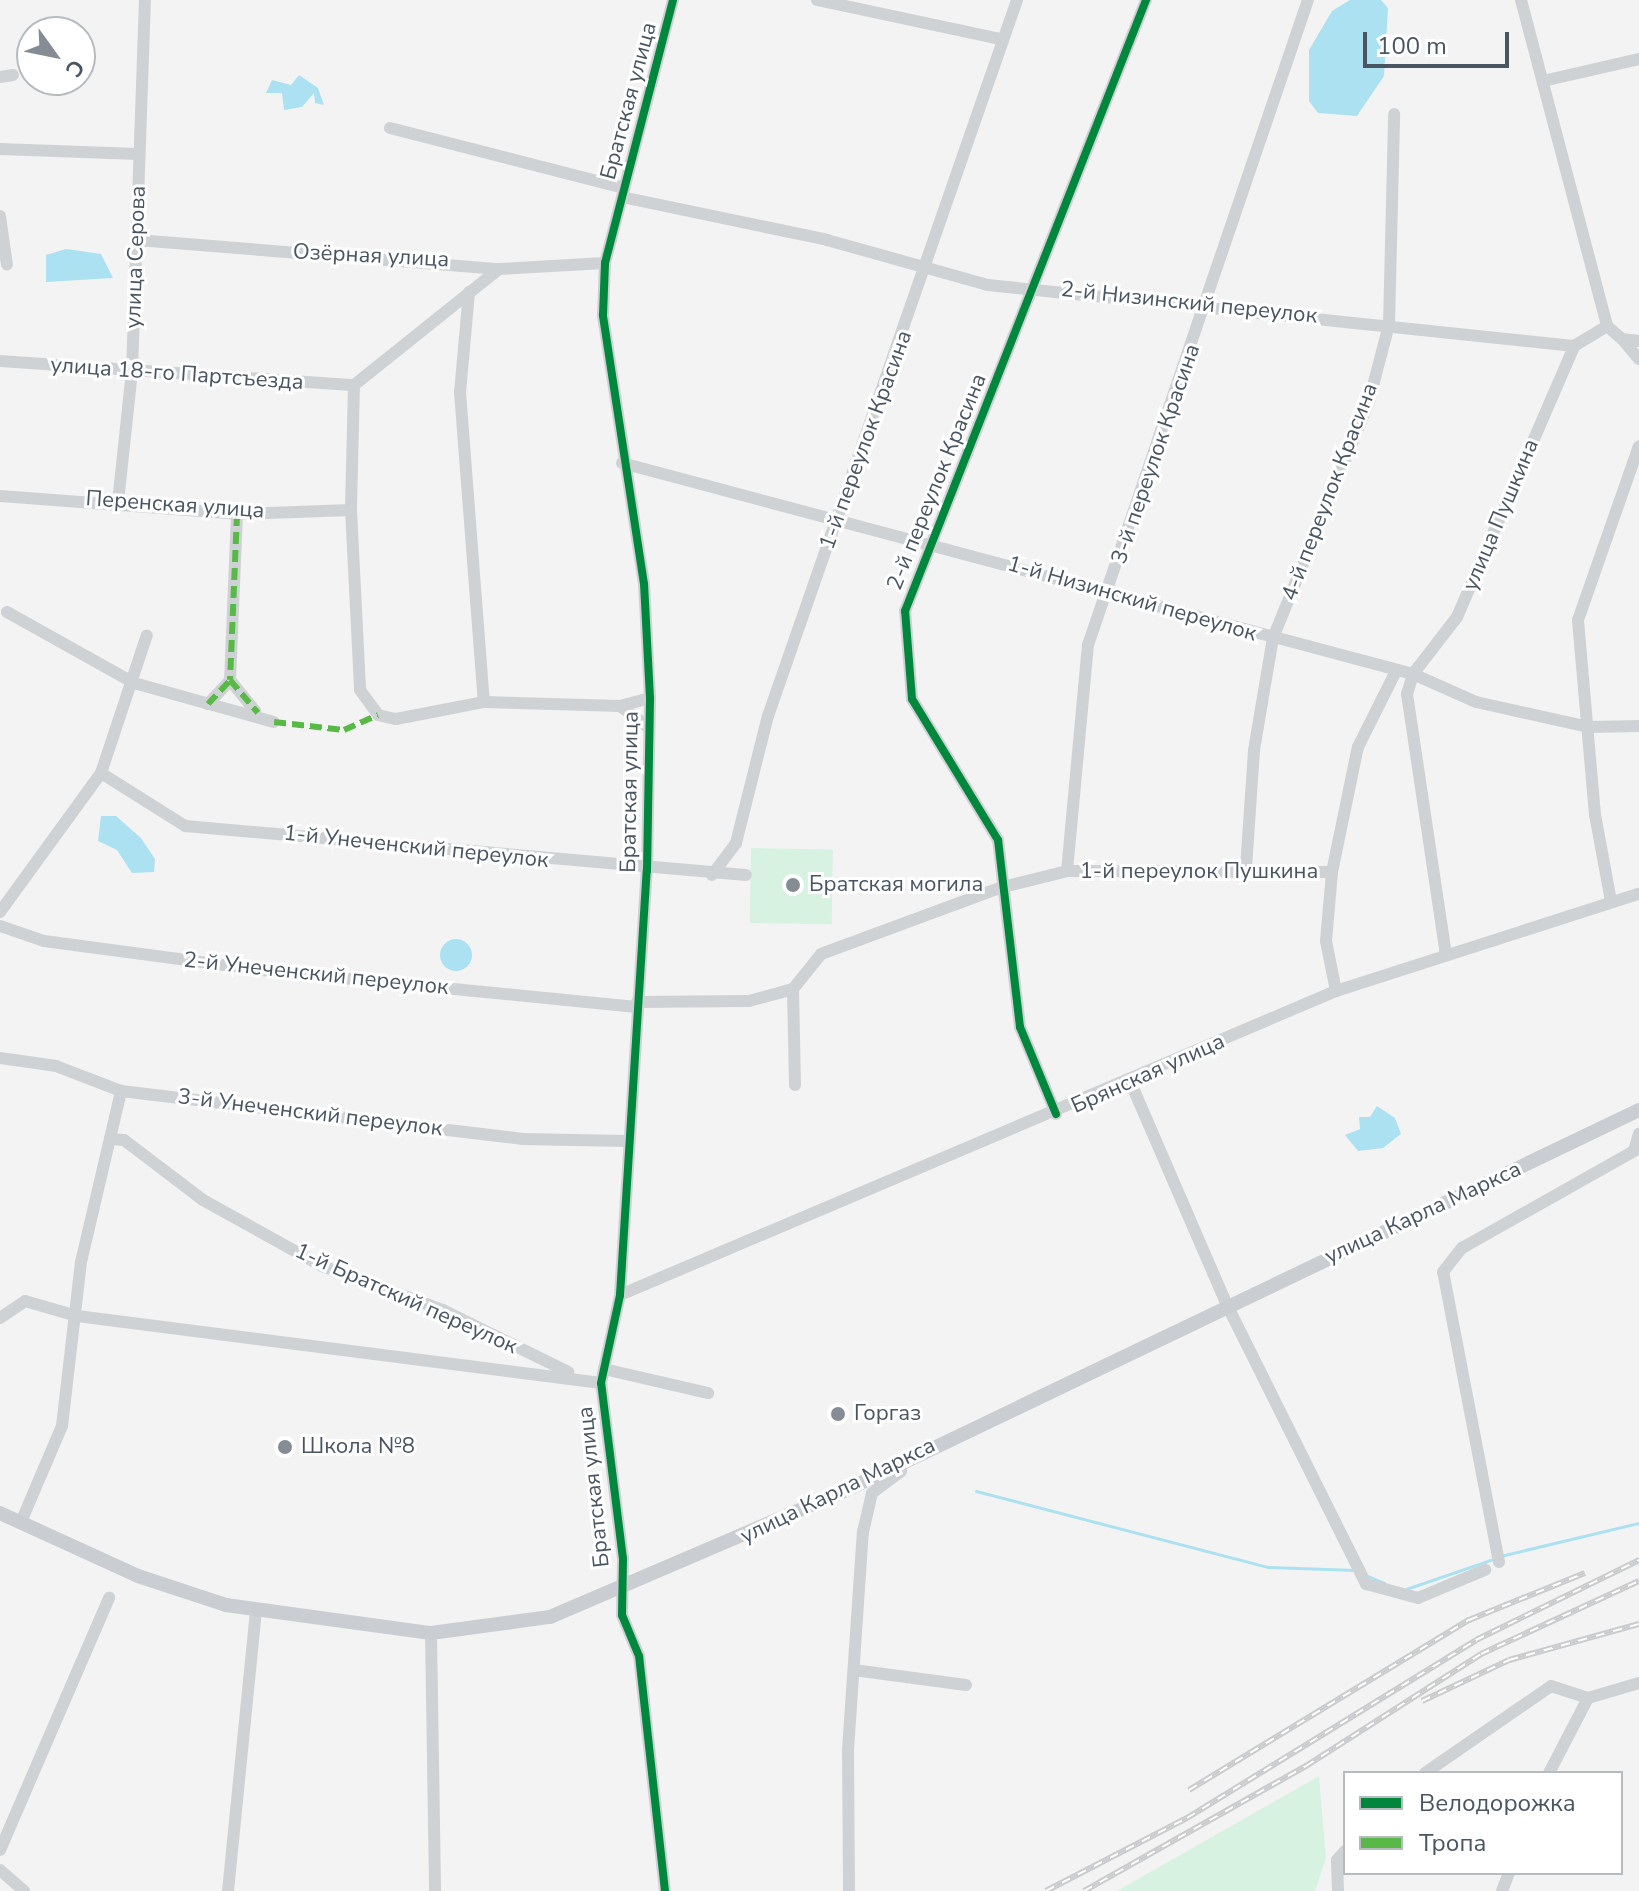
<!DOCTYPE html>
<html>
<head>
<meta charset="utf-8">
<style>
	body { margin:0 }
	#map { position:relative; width:1639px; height:1891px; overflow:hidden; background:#f4f3f3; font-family:"Nunito Sans",sans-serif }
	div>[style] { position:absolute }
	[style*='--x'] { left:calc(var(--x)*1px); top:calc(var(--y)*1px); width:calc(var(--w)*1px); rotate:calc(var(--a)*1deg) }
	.green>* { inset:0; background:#d8f2e2; transform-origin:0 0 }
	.water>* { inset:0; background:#ace1f1 }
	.round { border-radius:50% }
	.stream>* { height:3px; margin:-1.5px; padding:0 1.5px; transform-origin:1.5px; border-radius:1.5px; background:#ace1f1 }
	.minor>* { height:12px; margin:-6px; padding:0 6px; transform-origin:6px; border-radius:6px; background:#cfd2d4 }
	.major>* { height:14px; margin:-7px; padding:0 7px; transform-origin:7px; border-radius:7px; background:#caced2 }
	.rail>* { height:6px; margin-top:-3px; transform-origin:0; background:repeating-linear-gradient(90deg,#fff 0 9px,#cacbcd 0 18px); box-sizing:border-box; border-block:2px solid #cacbcd }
	.quiet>* { height:6px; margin-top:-3px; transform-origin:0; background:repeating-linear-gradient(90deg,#58b947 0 12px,transparent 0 18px) }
	.cycleway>* { height:8px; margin:-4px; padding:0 4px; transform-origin:4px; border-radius:4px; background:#00873e }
	.dots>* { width:22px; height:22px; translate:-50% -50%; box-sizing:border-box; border:4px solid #fff; border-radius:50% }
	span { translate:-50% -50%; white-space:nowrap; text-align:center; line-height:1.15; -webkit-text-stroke:6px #fff; paint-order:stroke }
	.street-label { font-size:22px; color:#495561 }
	.poi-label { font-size:22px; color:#495561 }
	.left { translate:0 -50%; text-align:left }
	.legend { position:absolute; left:1343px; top:1771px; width:280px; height:104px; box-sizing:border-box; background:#fff; border:2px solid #b6bbc0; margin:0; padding:10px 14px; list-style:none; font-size:24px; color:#495561 }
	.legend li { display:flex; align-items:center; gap:16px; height:40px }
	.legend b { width:40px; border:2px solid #b6bbc0 }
	.north { position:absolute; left:16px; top:16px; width:80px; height:80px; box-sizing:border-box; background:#fff; border:2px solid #b6bbc0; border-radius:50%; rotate:123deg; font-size:22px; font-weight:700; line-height:32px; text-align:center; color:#495561 }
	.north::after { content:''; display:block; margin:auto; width:28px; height:36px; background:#858c94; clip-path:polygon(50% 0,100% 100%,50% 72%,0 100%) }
	.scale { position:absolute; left:1363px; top:32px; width:146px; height:36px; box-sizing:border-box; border:4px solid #495561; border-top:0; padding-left:10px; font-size:24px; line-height:28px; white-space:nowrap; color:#495561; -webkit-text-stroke:6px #fff; paint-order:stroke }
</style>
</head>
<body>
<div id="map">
	<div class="green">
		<i style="left:751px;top:848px;width:82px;height:75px;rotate:1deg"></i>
		<i style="clip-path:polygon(1319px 1776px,1326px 1858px,1315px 1891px,1117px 1891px)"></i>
	</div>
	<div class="water">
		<i style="clip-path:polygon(1350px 0,1381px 0,1388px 8px,1384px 76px,1357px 116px,1318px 113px,1309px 101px,1309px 50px,1332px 11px)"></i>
		<i style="clip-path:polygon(299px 75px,318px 88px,324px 105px,315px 103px,314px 93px,302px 107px,284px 110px,282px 93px,266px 93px,272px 80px,291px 85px)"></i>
		<i style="clip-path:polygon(66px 249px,101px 254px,113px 278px,46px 282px,46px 255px)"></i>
		<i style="clip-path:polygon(101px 816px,116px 816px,141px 838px,155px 859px,154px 872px,132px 873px,117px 850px,98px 841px)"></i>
		<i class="round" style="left:440px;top:939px;width:32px;height:32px"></i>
		<i style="clip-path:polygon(1377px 1106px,1395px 1118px,1401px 1134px,1383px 1148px,1358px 1151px,1345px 1135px,1360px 1129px,1359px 1117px,1370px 1117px)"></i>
	</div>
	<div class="stream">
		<i style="--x:976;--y:1491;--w:302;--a:14.6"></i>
		<i style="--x:1268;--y:1567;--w:87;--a:2"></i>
		<i style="--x:1500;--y:1556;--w:143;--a:-13.4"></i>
		<i style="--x:1365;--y:1575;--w:21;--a:23"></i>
		<i style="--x:1406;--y:1589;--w:92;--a:-19"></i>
	</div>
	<div class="minor">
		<i style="--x:817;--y:0;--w:188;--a:12"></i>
		<i style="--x:1521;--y:0;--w:337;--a:75.2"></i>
		<i style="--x:0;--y:77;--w:13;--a:-9"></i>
		<i style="--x:1543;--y:81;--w:98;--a:-12.9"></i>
		<i style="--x:390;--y:128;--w:242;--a:14.4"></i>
		<i style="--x:0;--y:149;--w:138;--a:2.1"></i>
		<i style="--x:622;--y:197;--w:209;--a:11.8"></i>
		<i style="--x:827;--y:240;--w:167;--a:15.6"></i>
		<i style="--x:988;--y:285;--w:589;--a:5.94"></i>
		<i style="--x:0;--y:216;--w:49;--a:81.9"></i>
		<i style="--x:137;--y:240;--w:363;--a:4.6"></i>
		<i style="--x:499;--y:269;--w:106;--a:-3.2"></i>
		<i style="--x:499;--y:269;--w:186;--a:141.3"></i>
		<i style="--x:354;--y:385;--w:125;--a:91.4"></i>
		<i style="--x:351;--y:510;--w:180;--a:87.1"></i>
		<i style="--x:360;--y:690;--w:31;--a:54"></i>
		<i style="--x:378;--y:715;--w:18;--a:13"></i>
		<i style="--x:396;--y:719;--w:90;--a:-10.9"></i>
		<i style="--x:484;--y:702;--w:136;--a:1.7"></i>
		<i style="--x:620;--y:706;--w:31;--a:-15"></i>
		<i style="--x:469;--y:292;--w:100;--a:95.1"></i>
		<i style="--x:460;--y:392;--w:311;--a:85.6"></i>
		<i style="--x:1622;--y:339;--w:26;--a:50"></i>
		<i style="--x:1574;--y:346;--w:39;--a:-31"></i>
		<i style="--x:1607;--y:326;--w:20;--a:41"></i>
		<i style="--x:1622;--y:339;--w:17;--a:7"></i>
		<i style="--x:0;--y:361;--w:355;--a:3.9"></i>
		<i style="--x:622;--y:463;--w:819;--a:14.94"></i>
		<i style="--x:1413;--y:674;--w:69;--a:24"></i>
		<i style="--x:1476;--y:702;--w:116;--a:12.5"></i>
		<i style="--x:1589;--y:727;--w:50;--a:-1.1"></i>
		<i style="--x:0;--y:496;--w:238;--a:4.3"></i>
		<i style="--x:237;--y:514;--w:114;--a:-2"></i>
		<i style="--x:118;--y:502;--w:132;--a:-83.9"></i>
		<i style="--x:132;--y:371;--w:371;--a:-88"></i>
		<i style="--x:237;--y:514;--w:166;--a:92.4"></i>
		<i style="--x:230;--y:680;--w:40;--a:51"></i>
		<i style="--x:7;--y:612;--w:145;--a:29.2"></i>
		<i style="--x:134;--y:683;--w:145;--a:15.6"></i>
		<i style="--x:208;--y:704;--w:33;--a:-47"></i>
		<i style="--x:620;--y:706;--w:36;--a:37"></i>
		<i style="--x:101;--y:773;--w:99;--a:32.2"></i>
		<i style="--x:185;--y:826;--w:563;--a:4.99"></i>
		<i style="--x:1246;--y:868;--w:118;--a:-86.1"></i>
		<i style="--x:1254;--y:750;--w:114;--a:-80.4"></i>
		<i style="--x:1273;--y:638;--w:256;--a:-67.9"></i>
		<i style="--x:1369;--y:401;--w:79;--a:-75.3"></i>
		<i style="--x:1389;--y:325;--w:211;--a:-88.6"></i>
		<i style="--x:1067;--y:871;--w:227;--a:-84.7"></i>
		<i style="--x:1088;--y:645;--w:681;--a:-71.17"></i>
		<i style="--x:712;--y:875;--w:40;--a:-53"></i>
		<i style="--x:736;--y:843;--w:131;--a:-75.9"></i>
		<i style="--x:768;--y:716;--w:758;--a:-70.82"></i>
		<i style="--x:1611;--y:901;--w:87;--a:-100.5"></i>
		<i style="--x:1595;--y:815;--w:196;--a:-95"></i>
		<i style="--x:1578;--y:620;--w:184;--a:-70.7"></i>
		<i style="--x:0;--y:912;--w:172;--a:-54"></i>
		<i style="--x:101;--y:773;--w:145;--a:-71.6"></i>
		<i style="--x:0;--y:926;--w:46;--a:18.8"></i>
		<i style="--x:44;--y:941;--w:228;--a:7.6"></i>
		<i style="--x:270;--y:971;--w:368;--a:5.6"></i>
		<i style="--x:1446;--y:955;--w:264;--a:-98.5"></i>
		<i style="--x:1407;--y:694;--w:21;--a:-73"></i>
		<i style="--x:1413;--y:674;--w:72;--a:-52.3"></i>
		<i style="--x:1457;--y:617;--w:295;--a:-66.6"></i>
		<i style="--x:1336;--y:991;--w:51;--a:-101.3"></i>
		<i style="--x:1326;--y:941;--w:69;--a:-85"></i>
		<i style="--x:1332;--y:872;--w:128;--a:-78.3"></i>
		<i style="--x:1358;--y:747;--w:85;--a:-63.4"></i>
		<i style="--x:637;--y:1002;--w:112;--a:-0.5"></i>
		<i style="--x:749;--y:1001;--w:46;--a:-15.3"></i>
		<i style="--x:0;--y:1058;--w:57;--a:8.1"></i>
		<i style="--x:56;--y:1066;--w:70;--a:21"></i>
		<i style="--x:121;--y:1091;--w:404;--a:6.8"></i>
		<i style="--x:522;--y:1139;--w:104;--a:1.1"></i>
		<i style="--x:1130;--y:1081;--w:244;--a:66.6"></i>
		<i style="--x:1227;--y:1305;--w:312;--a:63.5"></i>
		<i style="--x:1366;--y:1584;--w:54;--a:15.1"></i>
		<i style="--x:1418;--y:1598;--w:73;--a:-22.7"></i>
		<i style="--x:795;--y:1085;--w:96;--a:-91.2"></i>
		<i style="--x:793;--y:989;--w:45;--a:-51.3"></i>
		<i style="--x:821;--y:954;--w:190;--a:-20.3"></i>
		<i style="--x:999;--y:888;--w:70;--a:-14"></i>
		<i style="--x:1067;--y:871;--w:265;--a:0.2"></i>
		<i style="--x:1056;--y:1114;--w:94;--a:-112.5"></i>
		<i style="--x:1020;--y:1027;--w:188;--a:-96.7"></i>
		<i style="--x:998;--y:840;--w:165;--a:-121.4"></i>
		<i style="--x:912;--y:699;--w:88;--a:-94.5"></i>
		<i style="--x:905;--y:611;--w:657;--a:-68.47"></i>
		<i style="--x:110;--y:1139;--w:14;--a:4"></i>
		<i style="--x:124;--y:1140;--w:99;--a:37.2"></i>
		<i style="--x:203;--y:1200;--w:136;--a:29"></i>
		<i style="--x:322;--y:1266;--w:129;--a:20"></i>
		<i style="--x:443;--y:1310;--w:140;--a:26.4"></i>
		<i style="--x:620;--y:1295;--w:778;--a:-23.01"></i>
		<i style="--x:1336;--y:991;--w:318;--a:-17.8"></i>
		<i style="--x:0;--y:1318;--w:30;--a:-34"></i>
		<i style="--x:25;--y:1301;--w:54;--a:16.1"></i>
		<i style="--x:77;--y:1316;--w:528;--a:7.29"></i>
		<i style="--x:604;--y:1369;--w:107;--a:13"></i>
		<i style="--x:21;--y:1522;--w:104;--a:-66.9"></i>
		<i style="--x:62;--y:1426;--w:165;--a:-83.4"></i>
		<i style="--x:81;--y:1262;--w:176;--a:-76.8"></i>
		<i style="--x:1499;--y:1562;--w:295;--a:-100.9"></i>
		<i style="--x:1443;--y:1272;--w:31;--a:-52"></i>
		<i style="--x:1462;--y:1248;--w:197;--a:-29.4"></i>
		<i style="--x:1634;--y:1151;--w:18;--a:-74"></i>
		<i style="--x:431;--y:1633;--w:258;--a:89.1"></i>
		<i style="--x:854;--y:1670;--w:113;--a:7.6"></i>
		<i style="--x:1588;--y:1698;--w:53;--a:-16.4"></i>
		<i style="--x:1425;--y:1773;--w:153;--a:-34.6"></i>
		<i style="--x:1551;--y:1686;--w:39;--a:18"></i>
		<i style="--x:1588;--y:1698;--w:85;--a:117.5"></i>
		<i style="--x:0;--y:1850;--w:275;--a:-66.6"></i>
		<i style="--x:0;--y:1870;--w:32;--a:41"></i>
		<i style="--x:228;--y:1891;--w:281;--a:-84.3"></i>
		<i style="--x:665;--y:1891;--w:236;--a:-96.3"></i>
		<i style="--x:639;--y:1656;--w:44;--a:-112.5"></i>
		<i style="--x:622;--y:1615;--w:56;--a:-89"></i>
		<i style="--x:623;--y:1559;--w:177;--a:-97.1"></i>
		<i style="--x:601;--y:1383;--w:90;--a:-77.8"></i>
		<i style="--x:620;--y:1295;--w:425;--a:-86.4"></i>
		<i style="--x:647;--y:871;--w:173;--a:-89"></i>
		<i style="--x:650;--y:698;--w:114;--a:-93"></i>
		<i style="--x:644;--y:584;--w:272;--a:-98.7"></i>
		<i style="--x:603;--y:315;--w:52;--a:-87.8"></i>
		<i style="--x:605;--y:263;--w:272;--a:-75.5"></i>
		<i style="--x:849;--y:1891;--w:141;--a:-90.4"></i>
		<i style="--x:848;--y:1750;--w:219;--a:-86.1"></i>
		<i style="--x:863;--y:1532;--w:40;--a:-77"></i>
		<i style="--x:872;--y:1493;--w:36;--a:-37"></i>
		<i style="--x:901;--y:1471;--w:10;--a:-114"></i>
		<i style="--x:1338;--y:1891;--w:31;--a:-92"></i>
		<i style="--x:1337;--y:1860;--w:12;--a:-48"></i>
		<i style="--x:1502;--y:1891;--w:19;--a:-69"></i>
	</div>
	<div class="major">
		<i style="--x:0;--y:1513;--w:152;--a:24.5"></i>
		<i style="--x:138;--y:1576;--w:93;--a:18.2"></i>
		<i style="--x:226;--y:1605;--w:207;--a:7.8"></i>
		<i style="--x:431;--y:1633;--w:120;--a:-7.7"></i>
		<i style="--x:550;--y:1617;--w:315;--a:-23.2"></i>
		<i style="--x:840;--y:1493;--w:886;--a:-25.61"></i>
	</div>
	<div class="rail">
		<i style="--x:1422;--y:1701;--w:96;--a:-25.2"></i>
		<i style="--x:1509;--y:1660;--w:135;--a:-15.5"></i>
		<i style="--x:1189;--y:1790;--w:328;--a:-31.3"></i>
		<i style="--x:1469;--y:1620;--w:125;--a:-22.1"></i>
		<i style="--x:1046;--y:1891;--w:159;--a:-27.4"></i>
		<i style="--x:1187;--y:1818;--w:339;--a:-31.6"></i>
		<i style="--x:1476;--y:1640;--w:182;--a:-26.1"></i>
		<i style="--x:1084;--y:1891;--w:255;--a:-29.4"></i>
		<i style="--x:1306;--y:1766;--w:208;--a:-32.6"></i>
		<i style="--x:1481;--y:1654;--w:174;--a:-24.8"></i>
	</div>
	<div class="quiet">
		<i style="--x:237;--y:514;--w:166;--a:92.4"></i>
		<i style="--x:230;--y:680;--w:43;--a:49.7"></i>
		<i style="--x:208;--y:704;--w:33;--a:-47"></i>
		<i style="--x:274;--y:722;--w:70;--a:6.5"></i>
		<i style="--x:344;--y:730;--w:37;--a:-24"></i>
	</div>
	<div class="cycleway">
		<i style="--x:1056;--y:1114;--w:94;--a:-112.5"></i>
		<i style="--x:1020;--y:1027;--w:188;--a:-96.7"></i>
		<i style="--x:998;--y:840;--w:165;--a:-121.4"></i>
		<i style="--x:912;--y:699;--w:88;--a:-94.5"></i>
		<i style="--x:905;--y:611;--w:657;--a:-68.47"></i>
		<i style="--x:665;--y:1891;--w:236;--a:-96.3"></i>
		<i style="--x:639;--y:1656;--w:44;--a:-112.5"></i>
		<i style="--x:622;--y:1615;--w:56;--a:-89"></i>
		<i style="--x:623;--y:1559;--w:177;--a:-97.1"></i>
		<i style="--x:601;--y:1383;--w:90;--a:-77.8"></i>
		<i style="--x:620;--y:1295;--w:425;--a:-86.4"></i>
		<i style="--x:647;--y:871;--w:173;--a:-89"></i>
		<i style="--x:650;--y:698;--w:114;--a:-93"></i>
		<i style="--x:644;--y:584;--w:272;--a:-98.7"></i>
		<i style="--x:603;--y:315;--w:52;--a:-87.8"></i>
		<i style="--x:605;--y:263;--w:272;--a:-75.5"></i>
	</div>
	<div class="dots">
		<i style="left:793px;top:885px;background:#858c94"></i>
		<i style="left:838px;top:1414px;background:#858c94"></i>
		<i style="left:285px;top:1447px;background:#858c94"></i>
	</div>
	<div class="street-label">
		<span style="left:629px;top:101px;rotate:-75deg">Братская улица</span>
		<span style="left:371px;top:256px;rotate:3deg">Озёрная улица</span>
		<span style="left:136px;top:257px;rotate:-88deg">улица Серова</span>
		<span style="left:1189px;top:303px;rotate:6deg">2-й Низинский переулок</span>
		<span style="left:177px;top:374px;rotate:4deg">улица 18-го Партсъезда</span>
		<span style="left:866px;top:440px;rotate:-70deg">1-й переулок Красина</span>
		<span style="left:1156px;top:454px;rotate:-71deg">3-й переулок Красина</span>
		<span style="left:937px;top:482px;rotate:-68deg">2-й переулок Красина</span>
		<span style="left:1330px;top:492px;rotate:-69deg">4-й переулок Красина</span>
		<span style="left:175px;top:505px;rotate:4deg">Перенская улица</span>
		<span style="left:1501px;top:515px;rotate:-67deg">улица Пушкина</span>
		<span style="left:1132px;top:599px;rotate:16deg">1-й Низинский переулок</span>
		<span style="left:630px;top:792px;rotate:-89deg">Братская улица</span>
		<span style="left:416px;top:847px;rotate:6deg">1-й Унеченский переулок</span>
		<span style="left:1199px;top:872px">1-й переулок Пушкина</span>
		<span style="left:316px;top:974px;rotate:6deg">2-й Унеченский переулок</span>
		<span style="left:1148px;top:1074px;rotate:-24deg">Брянская улица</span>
		<span style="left:310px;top:1113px;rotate:7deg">3-й Унеченский переулок</span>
		<span style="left:1423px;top:1213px;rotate:-25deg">улица Карла Маркса</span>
		<span style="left:406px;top:1299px;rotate:24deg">1-й Братский переулок</span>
		<span style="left:594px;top:1487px;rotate:-96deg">Братская улица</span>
		<span style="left:838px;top:1491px;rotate:-26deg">улица Карла Маркса</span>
	</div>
	<div class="poi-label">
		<span class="left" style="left:809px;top:885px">Братская могила</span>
		<span class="left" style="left:854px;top:1414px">Горгаз</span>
		<span class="left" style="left:301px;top:1447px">Школа №8</span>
	</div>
	<ul class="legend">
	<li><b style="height:10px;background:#00873e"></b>Велодорожка</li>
	<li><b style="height:10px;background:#58b947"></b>Тропа</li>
	</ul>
	<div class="north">С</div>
	<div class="scale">100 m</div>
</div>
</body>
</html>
